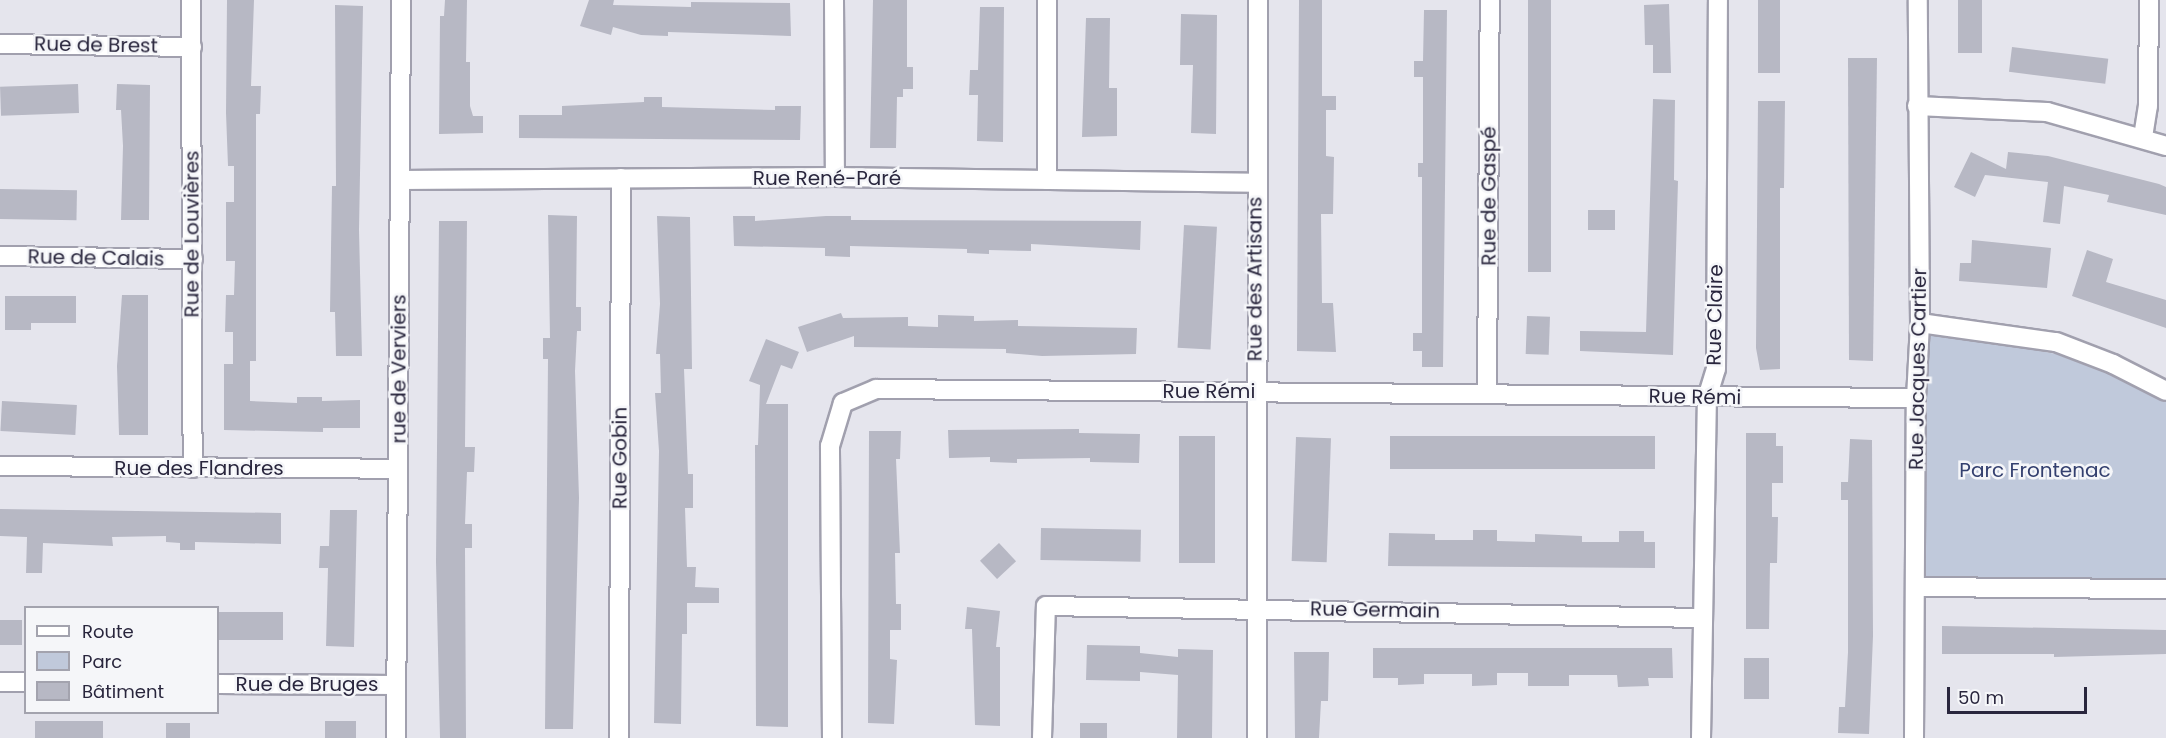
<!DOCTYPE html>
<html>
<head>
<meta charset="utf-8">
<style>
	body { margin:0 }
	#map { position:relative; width:2166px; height:738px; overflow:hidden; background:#e5e5ed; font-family:Poppins,sans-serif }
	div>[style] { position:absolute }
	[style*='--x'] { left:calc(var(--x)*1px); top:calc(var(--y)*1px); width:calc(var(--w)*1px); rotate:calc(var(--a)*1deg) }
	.green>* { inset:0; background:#c0c9db }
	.building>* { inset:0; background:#b7b8c4; transform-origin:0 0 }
	.roads { filter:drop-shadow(2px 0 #a1a0ae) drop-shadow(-2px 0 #a1a0ae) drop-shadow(0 2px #a1a0ae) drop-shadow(0 -2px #a1a0ae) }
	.street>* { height:18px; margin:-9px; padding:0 9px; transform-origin:9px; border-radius:9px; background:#fff }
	span { translate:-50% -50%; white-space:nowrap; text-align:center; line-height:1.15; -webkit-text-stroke:5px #f5f6f9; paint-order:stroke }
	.street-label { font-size:20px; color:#29263d }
	.park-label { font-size:20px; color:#34406f }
	.legend { position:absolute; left:24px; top:606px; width:195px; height:108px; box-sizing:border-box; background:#f5f6f9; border:2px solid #a3a3ae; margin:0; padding:8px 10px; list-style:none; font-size:18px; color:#29263d }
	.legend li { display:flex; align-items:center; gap:12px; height:30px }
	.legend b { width:30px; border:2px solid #a3a3ae }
	.scale { position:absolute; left:1947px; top:687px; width:140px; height:27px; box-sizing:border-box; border:3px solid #29263d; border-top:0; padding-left:8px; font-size:18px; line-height:21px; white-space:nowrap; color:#29263d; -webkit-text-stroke:4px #f5f6f9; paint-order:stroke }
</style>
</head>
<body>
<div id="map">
	<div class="green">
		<i style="clip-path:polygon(1920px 323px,1969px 338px,2056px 354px,2139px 385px,2166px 401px,2166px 589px,1917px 587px)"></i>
	</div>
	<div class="building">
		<i style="clip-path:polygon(227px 0,254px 0,251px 86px,261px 86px,260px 114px,256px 114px,256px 361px,250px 361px,250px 401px,297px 403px,297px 397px,322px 397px,322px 401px,360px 400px,360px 428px,323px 428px,323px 432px,224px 430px,224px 364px,233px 364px,233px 332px,225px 332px,226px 295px,234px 295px,235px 261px,226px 261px,226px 202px,234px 202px,234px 166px,228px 166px,226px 113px)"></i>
		<i style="clip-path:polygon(445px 0,467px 0,466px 62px,470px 62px,470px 106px,473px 116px,483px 116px,483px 133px,439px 134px,440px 16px,444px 16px)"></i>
		<i style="clip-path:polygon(589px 0,614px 0,613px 5px,691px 7px,691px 2px,790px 3px,791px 36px,668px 32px,668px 36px,641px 35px,613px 27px,611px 35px,580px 26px)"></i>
		<i style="clip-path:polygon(873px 0,907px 0,907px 67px,913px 67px,913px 89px,903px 89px,903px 97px,897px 97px,896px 148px,870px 148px)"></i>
		<i style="clip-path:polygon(1299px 0,1322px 0,1322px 96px,1336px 96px,1336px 110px,1326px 110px,1326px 156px,1334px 157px,1333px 214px,1321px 214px,1322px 303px,1333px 303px,1336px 352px,1297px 351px)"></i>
		<i style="left:1528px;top:0;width:23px;height:272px"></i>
		<i style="left:1758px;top:0;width:22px;height:73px"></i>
		<i style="left:1958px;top:0;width:24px;height:53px"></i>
		<i style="clip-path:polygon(1669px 4px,1671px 73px,1653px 73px,1653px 45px,1645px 45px,1644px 5px)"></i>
		<i style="clip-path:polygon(335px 5px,363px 6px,359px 230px,362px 356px,336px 356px,335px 312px,330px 312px,332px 186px,336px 186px)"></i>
		<i style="clip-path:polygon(980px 7px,1004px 7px,1003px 142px,977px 141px,978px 95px,969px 95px,970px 70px,978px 70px)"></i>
		<i style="clip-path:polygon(1424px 10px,1447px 10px,1443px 367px,1422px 367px,1422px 351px,1413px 351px,1413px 333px,1422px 333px,1422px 177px,1418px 177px,1418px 163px,1423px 163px,1423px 77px,1414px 77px,1414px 61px,1423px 61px)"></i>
		<i style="clip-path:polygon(1181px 14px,1217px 15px,1216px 134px,1191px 133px,1193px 65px,1180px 65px)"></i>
		<i style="clip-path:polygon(1086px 18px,1110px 18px,1109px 88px,1117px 88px,1117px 136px,1082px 137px)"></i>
		<i style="left:2012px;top:47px;width:97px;height:25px;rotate:7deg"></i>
		<i style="clip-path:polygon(1848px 58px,1877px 58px,1873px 361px,1849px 360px)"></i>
		<i style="left:78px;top:84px;width:29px;height:78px;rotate:88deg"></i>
		<i style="clip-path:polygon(117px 84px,150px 85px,149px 220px,121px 220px,123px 146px,121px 110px,116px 110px)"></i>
		<i style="clip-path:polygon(644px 97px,662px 97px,662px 107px,775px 110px,775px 106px,801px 106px,800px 140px,519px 138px,519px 115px,562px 115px,562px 106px,644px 102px)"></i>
		<i style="clip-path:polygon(1653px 99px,1675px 100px,1674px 180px,1678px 181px,1673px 355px,1580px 351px,1580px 331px,1646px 332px)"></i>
		<i style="clip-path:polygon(1758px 101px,1785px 101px,1784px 188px,1780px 188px,1780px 369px,1760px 370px,1756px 348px)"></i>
		<i style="clip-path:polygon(1971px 152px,2006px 169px,2008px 152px,2048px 156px,2159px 184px,2166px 187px,2166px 215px,2107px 202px,2109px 195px,2064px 186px,2060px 224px,2043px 222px,2048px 182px,1985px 175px,1975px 197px,1954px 187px)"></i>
		<i style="left:0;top:189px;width:77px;height:30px;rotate:1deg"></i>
		<i style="left:1588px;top:210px;width:27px;height:20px"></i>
		<i style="clip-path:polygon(548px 215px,577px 216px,576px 307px,581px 307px,581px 331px,577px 331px,575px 371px,579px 498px,573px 729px,545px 729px,548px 359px,543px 359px,543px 338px,550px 338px)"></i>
		<i style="clip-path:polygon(657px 216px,690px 217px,692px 369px,684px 369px,688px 474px,693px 474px,693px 508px,685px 508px,687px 567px,696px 567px,695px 587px,719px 588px,719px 603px,687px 603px,687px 634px,682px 634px,681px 724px,654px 723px,659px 451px,655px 393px,661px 393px,660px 354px,656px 354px,660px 304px)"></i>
		<i style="clip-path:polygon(733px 216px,755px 216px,755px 221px,826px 216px,851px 216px,851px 220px,1141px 221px,1140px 250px,1031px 244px,1031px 251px,989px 250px,989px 254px,967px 253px,967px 249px,850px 246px,850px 257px,825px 256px,825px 248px,734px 246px)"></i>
		<i style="clip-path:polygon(439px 221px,467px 221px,465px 447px,475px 447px,474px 472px,467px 472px,465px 524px,472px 524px,472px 548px,465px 548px,466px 738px,440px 738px,436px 562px)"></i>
		<i style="left:1184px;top:225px;width:33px;height:123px;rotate:3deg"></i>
		<i style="clip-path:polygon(1972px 240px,2051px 248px,2047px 288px,1959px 281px,1960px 263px,1971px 263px)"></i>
		<i style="clip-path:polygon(2087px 250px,2113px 259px,2106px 282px,2166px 300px,2166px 328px,2072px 296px)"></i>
		<i style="clip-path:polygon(122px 295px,148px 295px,148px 435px,119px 435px,117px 366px)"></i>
		<i style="clip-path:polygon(5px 296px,76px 296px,76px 323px,31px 323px,31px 330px,5px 330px)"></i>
		<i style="clip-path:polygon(841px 313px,843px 318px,908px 317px,908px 326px,938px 327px,938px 315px,974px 316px,974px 321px,1018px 320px,1018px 326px,1137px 328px,1136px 354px,1042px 356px,1006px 353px,1006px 349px,854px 347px,854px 336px,807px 352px,798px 327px)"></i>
		<i style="left:1527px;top:316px;width:23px;height:38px;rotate:2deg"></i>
		<i style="clip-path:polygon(766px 339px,799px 352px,792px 369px,781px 365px,766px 404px,788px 404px,788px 727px,756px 726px,755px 445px,758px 445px,760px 385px,749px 381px)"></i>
		<i style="left:2px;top:401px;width:75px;height:30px;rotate:3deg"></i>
		<i style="clip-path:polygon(1079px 429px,1079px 433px,1140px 434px,1139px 463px,1090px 462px,1090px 458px,1017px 459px,1017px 463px,990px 462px,990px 457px,949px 458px,948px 430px)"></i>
		<i style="clip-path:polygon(869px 431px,901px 431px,900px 459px,896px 459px,900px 553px,895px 553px,896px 604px,901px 604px,901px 630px,890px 630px,890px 659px,897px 660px,894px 724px,868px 723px)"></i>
		<i style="clip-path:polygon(1746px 433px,1776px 433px,1776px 446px,1783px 446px,1783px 483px,1772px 483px,1772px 517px,1778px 517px,1777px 563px,1770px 563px,1769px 629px,1746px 629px)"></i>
		<i style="left:1179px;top:436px;width:36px;height:127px"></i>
		<i style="left:1390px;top:436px;width:265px;height:33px"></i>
		<i style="left:1296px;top:437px;width:35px;height:124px;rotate:2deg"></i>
		<i style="clip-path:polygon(1850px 439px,1872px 440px,1873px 636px,1869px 734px,1838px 733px,1839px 707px,1845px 707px,1848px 652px,1848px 500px,1841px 500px,1841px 482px,1848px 482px)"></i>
		<i style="clip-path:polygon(0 509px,281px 513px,281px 544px,195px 542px,195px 550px,180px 550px,180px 543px,166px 542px,166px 536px,112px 537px,113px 546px,43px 543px,42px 573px,26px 573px,27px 537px,0 536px)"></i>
		<i style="clip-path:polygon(330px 510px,357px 510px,354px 647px,326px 646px,328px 568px,319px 568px,320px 546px,329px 546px)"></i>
		<i style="left:1041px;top:528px;width:100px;height:32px;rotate:1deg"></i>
		<i style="clip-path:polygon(1473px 530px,1497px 530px,1497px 541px,1535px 542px,1535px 534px,1582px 536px,1582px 542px,1619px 542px,1619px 531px,1644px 531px,1644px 542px,1655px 542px,1655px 568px,1388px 566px,1389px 533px,1435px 534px,1435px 540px,1473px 540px)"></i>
		<i style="left:999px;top:543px;width:25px;height:26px;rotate:47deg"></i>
		<i style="clip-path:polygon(967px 607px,1000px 611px,996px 647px,1000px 647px,1000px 726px,975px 725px,972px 629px,965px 629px)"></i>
		<i style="left:218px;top:612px;width:65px;height:28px"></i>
		<i style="left:0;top:620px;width:22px;height:25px"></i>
		<i style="clip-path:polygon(1942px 626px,2166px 630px,2166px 654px,2054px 657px,2054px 654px,1942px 654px)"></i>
		<i style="clip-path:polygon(1087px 645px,1140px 646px,1140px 653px,1178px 657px,1178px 649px,1213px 650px,1212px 738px,1177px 738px,1178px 675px,1140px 672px,1140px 681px,1086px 680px)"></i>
		<i style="clip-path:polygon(1373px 648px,1672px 648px,1673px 678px,1648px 678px,1649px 686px,1618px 687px,1617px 675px,1569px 675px,1569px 686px,1528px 686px,1528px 673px,1497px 673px,1497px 685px,1472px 686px,1472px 674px,1424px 674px,1424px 684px,1398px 685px,1398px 678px,1373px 678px)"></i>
		<i style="clip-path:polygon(1294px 652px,1329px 652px,1328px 701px,1321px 701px,1319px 738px,1295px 738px)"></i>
		<i style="left:1744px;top:658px;width:25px;height:41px"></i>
		<i style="left:35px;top:721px;width:68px;height:17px"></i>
		<i style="left:325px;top:721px;width:31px;height:17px"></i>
		<i style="left:190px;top:723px;width:15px;height:24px;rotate:90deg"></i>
		<i style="left:1107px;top:723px;width:15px;height:27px;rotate:90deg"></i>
	</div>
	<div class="roads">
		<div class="street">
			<i style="--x:191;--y:0;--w:468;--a:89.8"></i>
			<i style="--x:834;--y:0;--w:177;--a:89.7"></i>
			<i style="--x:0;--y:44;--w:192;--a:0.9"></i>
			<i style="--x:1917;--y:106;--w:130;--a:2.6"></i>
			<i style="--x:2047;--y:112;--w:124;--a:15.9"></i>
			<i style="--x:2143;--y:137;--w:31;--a:-81"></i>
			<i style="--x:2148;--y:106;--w:106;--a:-89.5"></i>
			<i style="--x:400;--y:180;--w:435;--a:-0.4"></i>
			<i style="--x:835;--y:177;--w:420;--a:0.8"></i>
			<i style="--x:1047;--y:180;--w:180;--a:-90"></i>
			<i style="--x:0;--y:256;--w:193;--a:0.9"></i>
			<i style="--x:1920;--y:323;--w:137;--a:8"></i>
			<i style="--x:2056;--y:342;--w:61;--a:21.1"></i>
			<i style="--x:2113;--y:364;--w:59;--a:27"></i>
			<i style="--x:1487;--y:393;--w:393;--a:-89.6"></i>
			<i style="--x:0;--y:466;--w:398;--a:0.4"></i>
			<i style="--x:1917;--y:587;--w:249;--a:0.5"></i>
			<i style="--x:0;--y:682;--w:26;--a:0"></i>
			<i style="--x:218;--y:684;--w:178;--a:0.3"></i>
			<i style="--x:396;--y:738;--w:738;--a:-89.61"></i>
			<i style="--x:619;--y:738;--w:560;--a:-89.8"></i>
			<i style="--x:832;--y:738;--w:292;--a:-90.4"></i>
			<i style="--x:830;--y:446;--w:45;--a:-73.2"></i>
			<i style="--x:843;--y:403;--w:36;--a:-23"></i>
			<i style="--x:876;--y:389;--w:1040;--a:0.5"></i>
			<i style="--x:1042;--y:738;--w:132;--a:-88.3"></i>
			<i style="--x:1046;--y:606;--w:657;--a:1.05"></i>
			<i style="--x:1257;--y:738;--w:738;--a:-89.92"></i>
			<i style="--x:1701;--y:738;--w:340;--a:-89"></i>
			<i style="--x:1707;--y:398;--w:30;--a:-73"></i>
			<i style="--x:1716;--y:369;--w:369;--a:-89.7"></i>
			<i style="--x:1914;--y:738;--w:340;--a:-89.7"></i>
			<i style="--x:1916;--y:398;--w:75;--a:-86.9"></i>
			<i style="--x:1920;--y:323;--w:323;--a:-90.4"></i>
		</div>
	</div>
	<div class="street-label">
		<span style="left:96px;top:45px;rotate:1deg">Rue de Brest</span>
		<span style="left:827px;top:178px">Rue René-Paré</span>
		<span style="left:1489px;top:196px;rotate:-90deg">Rue de Gaspé</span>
		<span style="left:192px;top:234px;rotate:-90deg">Rue de Louvières</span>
		<span style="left:96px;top:258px;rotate:1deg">Rue de Calais</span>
		<span style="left:1255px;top:279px;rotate:-90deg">Rue des Artisans</span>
		<span style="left:1715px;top:315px;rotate:-89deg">Rue Claire</span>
		<span style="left:399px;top:369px;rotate:-90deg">rue de Verviers</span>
		<span style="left:1918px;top:369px;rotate:-89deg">Rue Jacques Cartier</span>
		<span style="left:1209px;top:391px">Rue Rémi</span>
		<span style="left:1695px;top:397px;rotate:1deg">Rue Rémi</span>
		<span style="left:620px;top:458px;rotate:-90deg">Rue Gobin</span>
		<span style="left:199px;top:468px">Rue des Flandres</span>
		<span style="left:1375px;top:610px;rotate:1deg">Rue Germain</span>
		<span style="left:307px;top:684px">Rue de Bruges</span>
	</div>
	<div class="park-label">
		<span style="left:2035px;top:470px">Parc Frontenac</span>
	</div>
	<ul class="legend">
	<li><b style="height:8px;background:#fff"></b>Route</li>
	<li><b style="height:16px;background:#c0c9db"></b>Parc</li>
	<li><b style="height:16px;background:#b7b8c4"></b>Bâtiment</li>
	</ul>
	<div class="scale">50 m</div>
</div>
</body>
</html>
